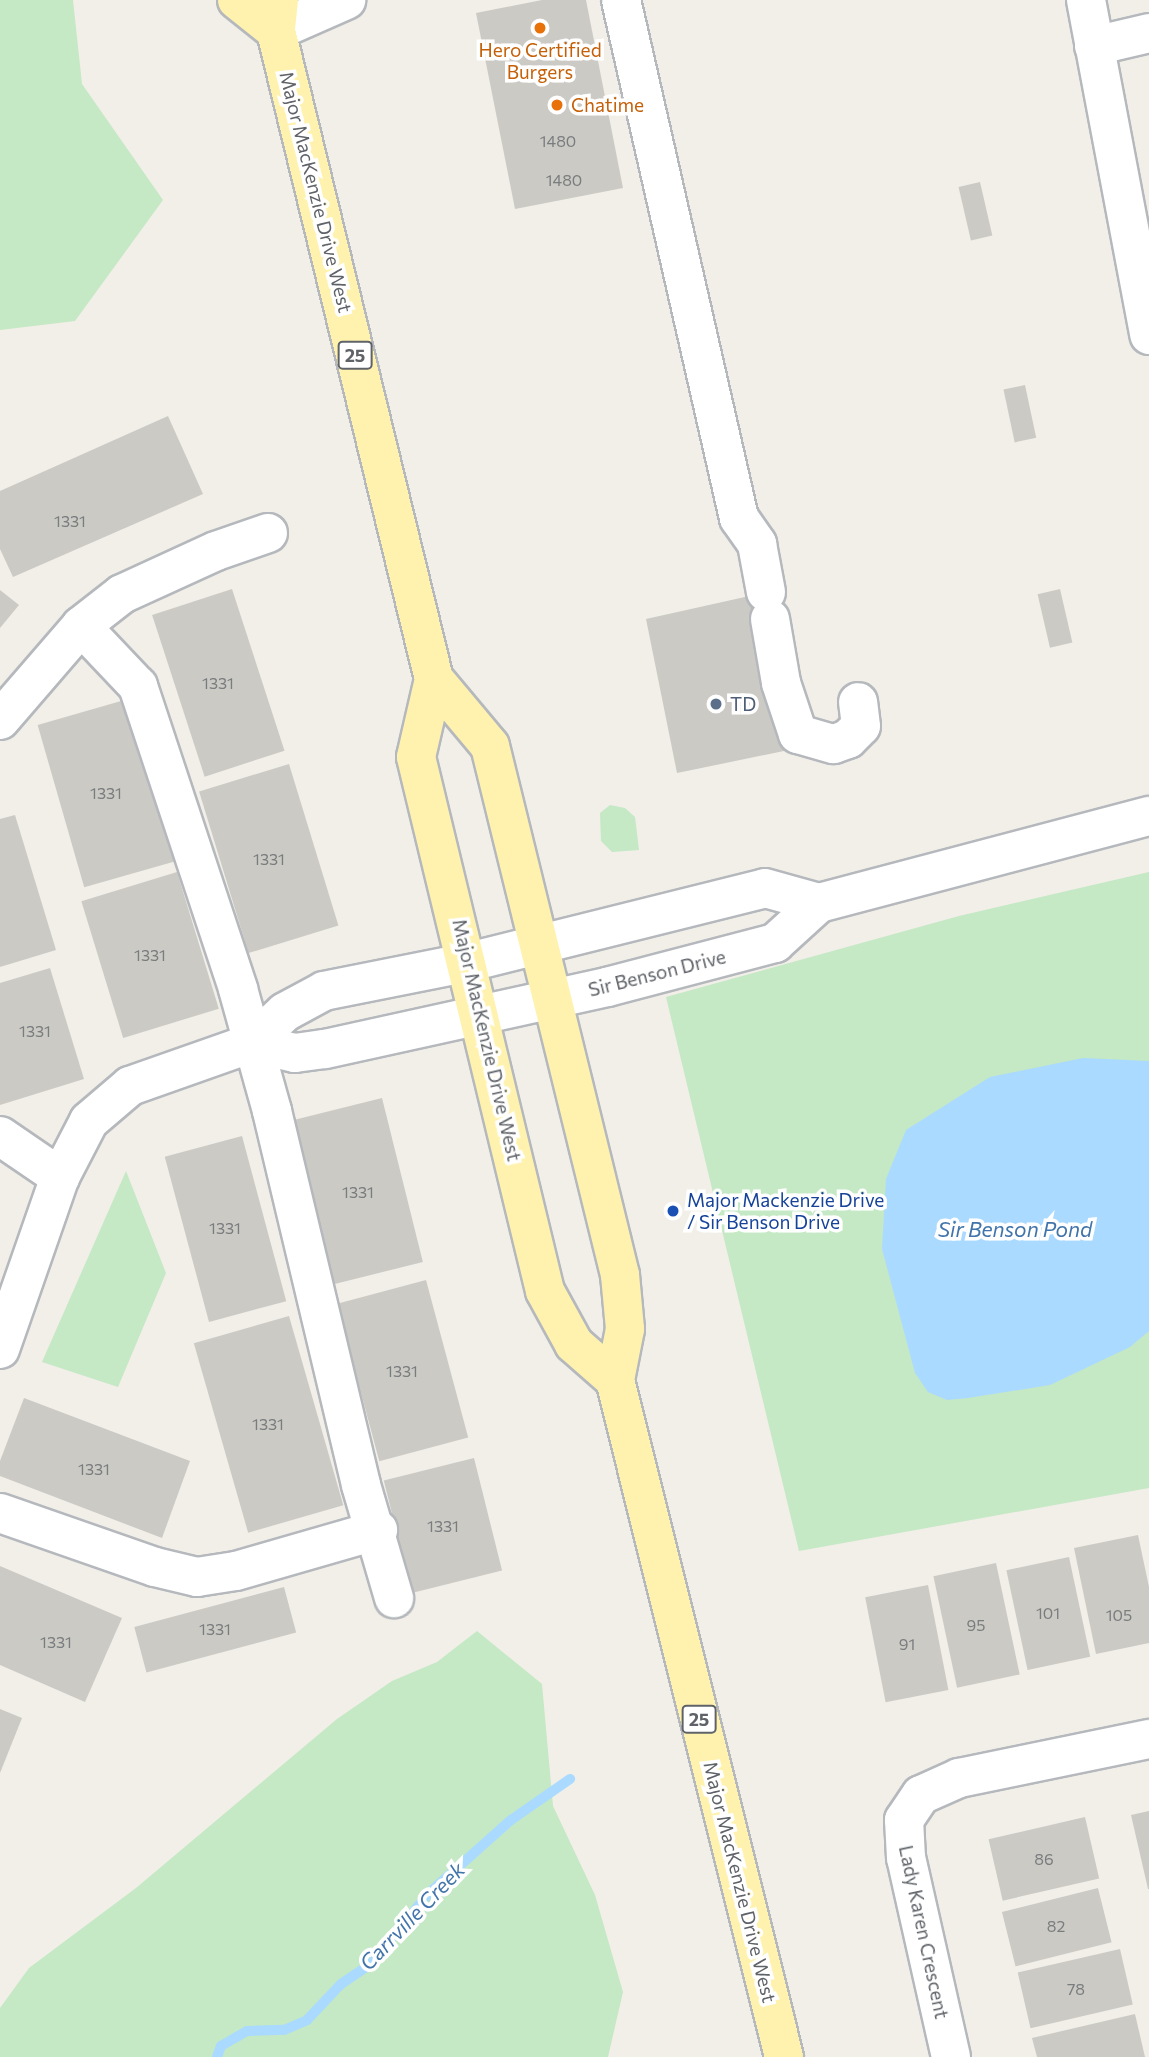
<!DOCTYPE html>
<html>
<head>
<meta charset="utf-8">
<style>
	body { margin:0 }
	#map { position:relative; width:1149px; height:2057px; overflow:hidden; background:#f1efe8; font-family:Commissioner,sans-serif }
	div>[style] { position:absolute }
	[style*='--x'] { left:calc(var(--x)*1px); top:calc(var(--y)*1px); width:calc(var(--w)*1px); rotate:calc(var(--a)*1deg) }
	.green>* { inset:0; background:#c5e8c5 }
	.water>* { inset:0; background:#aadaff }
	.stream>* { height:10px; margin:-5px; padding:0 5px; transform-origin:5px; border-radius:5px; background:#aadaff }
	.building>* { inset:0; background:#cccac5; transform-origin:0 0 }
	.roads { filter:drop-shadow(2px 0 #b5b8bc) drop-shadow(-2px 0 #b5b8bc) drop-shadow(0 2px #b5b8bc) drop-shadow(0 -2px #b5b8bc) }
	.minor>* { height:38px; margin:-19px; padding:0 19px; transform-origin:19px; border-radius:19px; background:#fff }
	.major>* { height:38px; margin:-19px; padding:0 19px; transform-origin:19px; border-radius:19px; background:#fff2af }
	.dots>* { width:19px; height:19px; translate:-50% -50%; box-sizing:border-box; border:4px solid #fff; border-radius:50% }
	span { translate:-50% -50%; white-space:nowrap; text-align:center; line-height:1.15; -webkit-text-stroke:7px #fff; paint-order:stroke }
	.number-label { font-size:16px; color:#7a7d7f }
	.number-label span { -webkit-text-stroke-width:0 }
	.shield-label span { padding:2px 5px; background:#fff; border:2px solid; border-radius:5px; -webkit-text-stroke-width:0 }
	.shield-label { font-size:18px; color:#5f6368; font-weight:700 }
	.food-label { font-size:19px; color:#c56008 }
	.left { translate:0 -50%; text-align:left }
	.street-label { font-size:19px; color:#5f6368 }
	.service-label { font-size:19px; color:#4e5e75 }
	.transit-label { font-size:19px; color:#164399 }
	.water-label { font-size:21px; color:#4174aa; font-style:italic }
</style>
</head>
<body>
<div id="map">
	<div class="green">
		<i style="clip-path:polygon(0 0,73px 0,82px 84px,163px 200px,75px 321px,0 330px)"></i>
		<i style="clip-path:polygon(610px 805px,625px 808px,635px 817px,639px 850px,612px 852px,601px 841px,600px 813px)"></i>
		<i style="clip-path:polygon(1149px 872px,1149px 1488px,799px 1551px,666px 997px,959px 916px)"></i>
		<i style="clip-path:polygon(126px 1171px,166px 1273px,118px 1387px,42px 1362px)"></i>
		<i style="clip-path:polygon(477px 1631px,542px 1684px,553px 1806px,595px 1895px,623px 1992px,608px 2057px,0 2057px,0 2008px,29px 1968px,136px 1888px,337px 1719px,392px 1681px,437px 1662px)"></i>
	</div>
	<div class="water">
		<i style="clip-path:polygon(1083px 1058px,1149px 1061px,1149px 1331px,1130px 1347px,1050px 1385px,968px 1398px,947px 1400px,928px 1392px,915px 1373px,882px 1249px,886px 1179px,906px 1130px,990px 1077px)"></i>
	</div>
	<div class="stream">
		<i style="--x:217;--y:2057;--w:12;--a:-70"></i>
		<i style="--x:221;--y:2046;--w:30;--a:-30"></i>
		<i style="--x:247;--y:2031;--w:37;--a:-2"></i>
		<i style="--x:284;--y:2030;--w:25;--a:-23"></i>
		<i style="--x:307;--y:2020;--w:50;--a:-46.6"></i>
		<i style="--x:341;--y:1984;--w:36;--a:-34"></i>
		<i style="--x:371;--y:1964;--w:92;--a:-50.8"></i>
		<i style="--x:429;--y:1893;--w:110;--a:-41.7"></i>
		<i style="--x:511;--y:1820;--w:72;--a:-34.8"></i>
	</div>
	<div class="building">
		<i style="clip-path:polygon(542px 0,586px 0,623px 188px,515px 209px,476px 13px)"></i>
		<i style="left:980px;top:182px;width:55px;height:22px;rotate:77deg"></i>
		<i style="left:1025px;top:385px;width:54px;height:22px;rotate:78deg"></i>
		<i style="clip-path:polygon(168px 416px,203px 494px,13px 577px,0 549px,0 491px)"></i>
		<i style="left:232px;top:589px;width:170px;height:84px;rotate:72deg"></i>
		<i style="clip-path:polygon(781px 589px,787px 616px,757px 622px,784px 751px,677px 773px,646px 619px)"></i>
		<i style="left:1060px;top:589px;width:55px;height:23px;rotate:77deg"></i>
		<i style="clip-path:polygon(0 590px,19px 605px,0 628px)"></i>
		<i style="left:128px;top:699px;width:169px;height:94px;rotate:74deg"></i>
		<i style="left:289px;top:764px;width:169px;height:94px;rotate:73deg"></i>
		<i style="clip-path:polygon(15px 815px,56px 950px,0 967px,0 819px)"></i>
		<i style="left:177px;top:872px;width:143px;height:100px;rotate:73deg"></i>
		<i style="clip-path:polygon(50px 968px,84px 1079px,0 1105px,0 983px)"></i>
		<i style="left:382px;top:1098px;width:169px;height:93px;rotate:76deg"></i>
		<i style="left:242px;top:1136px;width:171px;height:80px;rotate:75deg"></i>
		<i style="left:426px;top:1280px;width:163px;height:92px;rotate:75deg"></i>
		<i style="left:289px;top:1316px;width:197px;height:99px;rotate:74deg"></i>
		<i style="clip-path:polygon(24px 1398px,190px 1461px,162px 1538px,0 1476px,0 1461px)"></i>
		<i style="left:474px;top:1458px;width:116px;height:93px;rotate:76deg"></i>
		<i style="clip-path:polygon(1138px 1535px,1149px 1587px,1149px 1643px,1096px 1654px,1074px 1548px)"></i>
		<i style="left:1069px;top:1557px;width:102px;height:64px;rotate:78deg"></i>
		<i style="left:996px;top:1563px;width:114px;height:64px;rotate:78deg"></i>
		<i style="clip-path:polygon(0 1566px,122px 1618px,85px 1702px,0 1665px)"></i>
		<i style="left:928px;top:1585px;width:107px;height:64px;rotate:79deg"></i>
		<i style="left:284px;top:1587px;width:47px;height:155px;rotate:75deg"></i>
		<i style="clip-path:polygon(0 1709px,22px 1718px,0 1773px)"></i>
		<i style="clip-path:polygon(1149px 1811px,1149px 1889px,1148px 1889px,1131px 1815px)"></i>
		<i style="left:1085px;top:1817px;width:63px;height:99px;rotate:77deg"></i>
		<i style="left:1098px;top:1888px;width:56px;height:99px;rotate:76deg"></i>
		<i style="left:1120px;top:1949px;width:57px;height:105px;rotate:77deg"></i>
		<i style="clip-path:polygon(1135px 2014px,1145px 2057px,1037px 2057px,1032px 2038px)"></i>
	</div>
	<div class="roads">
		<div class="minor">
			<i style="--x:621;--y:0;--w:531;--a:77.17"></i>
			<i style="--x:739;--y:518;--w:32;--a:55"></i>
			<i style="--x:757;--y:544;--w:49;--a:79.4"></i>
			<i style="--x:1086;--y:0;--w:341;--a:79.3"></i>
			<i style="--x:276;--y:31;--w:77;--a:-23.9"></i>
			<i style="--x:1094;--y:46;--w:57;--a:-13.3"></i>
			<i style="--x:770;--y:619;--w:65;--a:80.2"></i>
			<i style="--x:781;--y:683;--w:54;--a:71.6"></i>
			<i style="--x:798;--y:734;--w:37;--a:16"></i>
			<i style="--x:834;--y:744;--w:15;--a:-20"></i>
			<i style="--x:848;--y:739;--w:18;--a:-45"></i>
			<i style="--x:861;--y:726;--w:24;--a:-97"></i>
			<i style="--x:81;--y:626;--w:83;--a:46.5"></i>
			<i style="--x:138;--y:686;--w:319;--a:71.7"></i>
			<i style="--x:238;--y:989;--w:127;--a:74.4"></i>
			<i style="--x:272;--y:1111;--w:384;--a:76.6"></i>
			<i style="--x:361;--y:1485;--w:118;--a:73.7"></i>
			<i style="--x:0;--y:720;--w:124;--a:-49.2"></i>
			<i style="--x:81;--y:626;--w:52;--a:-38"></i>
			<i style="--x:122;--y:594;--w:103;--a:-24.6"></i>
			<i style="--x:216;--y:551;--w:55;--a:-19.1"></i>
			<i style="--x:252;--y:1043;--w:44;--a:13.1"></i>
			<i style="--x:295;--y:1053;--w:30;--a:-8"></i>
			<i style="--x:325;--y:1049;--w:289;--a:-12.4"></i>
			<i style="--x:607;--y:987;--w:174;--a:-14.7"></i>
			<i style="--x:775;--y:943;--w:59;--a:-42.3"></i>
			<i style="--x:819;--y:903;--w:341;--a:-14.8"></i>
			<i style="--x:0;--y:1136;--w:73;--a:34.3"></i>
			<i style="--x:0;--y:1349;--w:182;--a:-70.8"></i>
			<i style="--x:60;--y:1177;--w:63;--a:-62.6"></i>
			<i style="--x:89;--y:1121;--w:54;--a:-40.5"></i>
			<i style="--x:130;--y:1086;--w:129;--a:-19.4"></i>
			<i style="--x:252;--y:1043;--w:45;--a:-43.2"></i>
			<i style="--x:285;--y:1012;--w:44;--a:-28.3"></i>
			<i style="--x:324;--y:991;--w:148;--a:-11.3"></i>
			<i style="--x:469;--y:962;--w:305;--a:-14"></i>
			<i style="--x:765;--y:888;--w:56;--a:15.5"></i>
			<i style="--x:0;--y:1513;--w:164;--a:19.2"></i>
			<i style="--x:155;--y:1567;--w:43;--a:13.4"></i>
			<i style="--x:197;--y:1577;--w:39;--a:-9"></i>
			<i style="--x:236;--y:1571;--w:148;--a:-16.1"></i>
			<i style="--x:951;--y:2057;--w:204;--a:-102.7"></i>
			<i style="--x:906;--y:1858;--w:38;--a:-93"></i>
			<i style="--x:904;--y:1820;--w:30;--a:-56"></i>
			<i style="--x:921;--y:1795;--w:42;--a:-24.1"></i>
			<i style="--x:959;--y:1778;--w:194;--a:-11.6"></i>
		</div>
		<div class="major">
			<i style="--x:237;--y:0;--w:50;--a:38.5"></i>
			<i style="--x:279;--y:0;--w:31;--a:96"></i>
			<i style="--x:276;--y:31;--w:667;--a:76.3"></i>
			<i style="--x:434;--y:679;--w:87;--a:50.1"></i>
			<i style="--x:490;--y:746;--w:545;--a:76.19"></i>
			<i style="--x:620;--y:1275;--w:54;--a:84.7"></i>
			<i style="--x:625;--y:1329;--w:52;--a:101.1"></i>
			<i style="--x:615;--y:1380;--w:698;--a:75.98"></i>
			<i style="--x:434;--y:679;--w:80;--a:103"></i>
			<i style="--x:416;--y:757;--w:549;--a:76.42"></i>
			<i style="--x:545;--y:1291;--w:60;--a:61.3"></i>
			<i style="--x:574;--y:1344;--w:55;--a:41.3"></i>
		</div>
	</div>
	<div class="dots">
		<i style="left:540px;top:28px;background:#e8710a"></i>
		<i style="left:557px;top:105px;background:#e8710a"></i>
		<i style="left:716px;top:704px;background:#5c6f8a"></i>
		<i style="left:673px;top:1211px;background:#1a4fb4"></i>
	</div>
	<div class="number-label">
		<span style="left:558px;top:141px">1480</span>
		<span style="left:564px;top:180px">1480</span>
		<span style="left:70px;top:521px">1331</span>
		<span style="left:218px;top:683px">1331</span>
		<span style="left:106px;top:793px">1331</span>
		<span style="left:269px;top:859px">1331</span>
		<span style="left:150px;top:955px">1331</span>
		<span style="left:35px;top:1031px">1331</span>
		<span style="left:358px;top:1192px">1331</span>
		<span style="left:225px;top:1228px">1331</span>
		<span style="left:402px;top:1371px">1331</span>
		<span style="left:268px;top:1424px">1331</span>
		<span style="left:94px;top:1469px">1331</span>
		<span style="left:443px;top:1526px">1331</span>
		<span style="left:1048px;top:1613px">101</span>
		<span style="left:1119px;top:1615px">105</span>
		<span style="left:976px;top:1625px">95</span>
		<span style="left:215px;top:1629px">1331</span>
		<span style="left:56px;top:1642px">1331</span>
		<span style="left:907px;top:1644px">91</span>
		<span style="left:1044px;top:1859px">86</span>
		<span style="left:1056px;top:1926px">82</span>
		<span style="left:1076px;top:1989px">78</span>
	</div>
	<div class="shield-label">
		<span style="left:355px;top:355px">25</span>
		<span style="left:699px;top:1719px">25</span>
	</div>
	<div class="food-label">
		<span style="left:540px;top:61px">Hero Certified<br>Burgers</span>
		<span class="left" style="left:571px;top:105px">Chatime</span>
	</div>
	<div class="street-label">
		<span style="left:316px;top:192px;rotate:76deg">Major MacKenzie Drive West</span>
		<span style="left:657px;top:973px;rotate:-14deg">Sir Benson Drive</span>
		<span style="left:487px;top:1040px;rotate:77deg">Major MacKenzie Drive West</span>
		<span style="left:740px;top:1882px;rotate:76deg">Major MacKenzie Drive West</span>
		<span style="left:924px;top:1932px;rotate:78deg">Lady Karen Crescent</span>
	</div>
	<div class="service-label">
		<span class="left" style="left:730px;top:704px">TD</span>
	</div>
	<div class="transit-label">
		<span class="left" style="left:687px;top:1211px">Major Mackenzie Drive<br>/ Sir Benson Drive</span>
	</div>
	<div class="water-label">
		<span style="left:1015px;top:1229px">Sir Benson Pond</span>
		<span style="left:412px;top:1916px;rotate:-46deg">Carrville Creek</span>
	</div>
</div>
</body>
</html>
